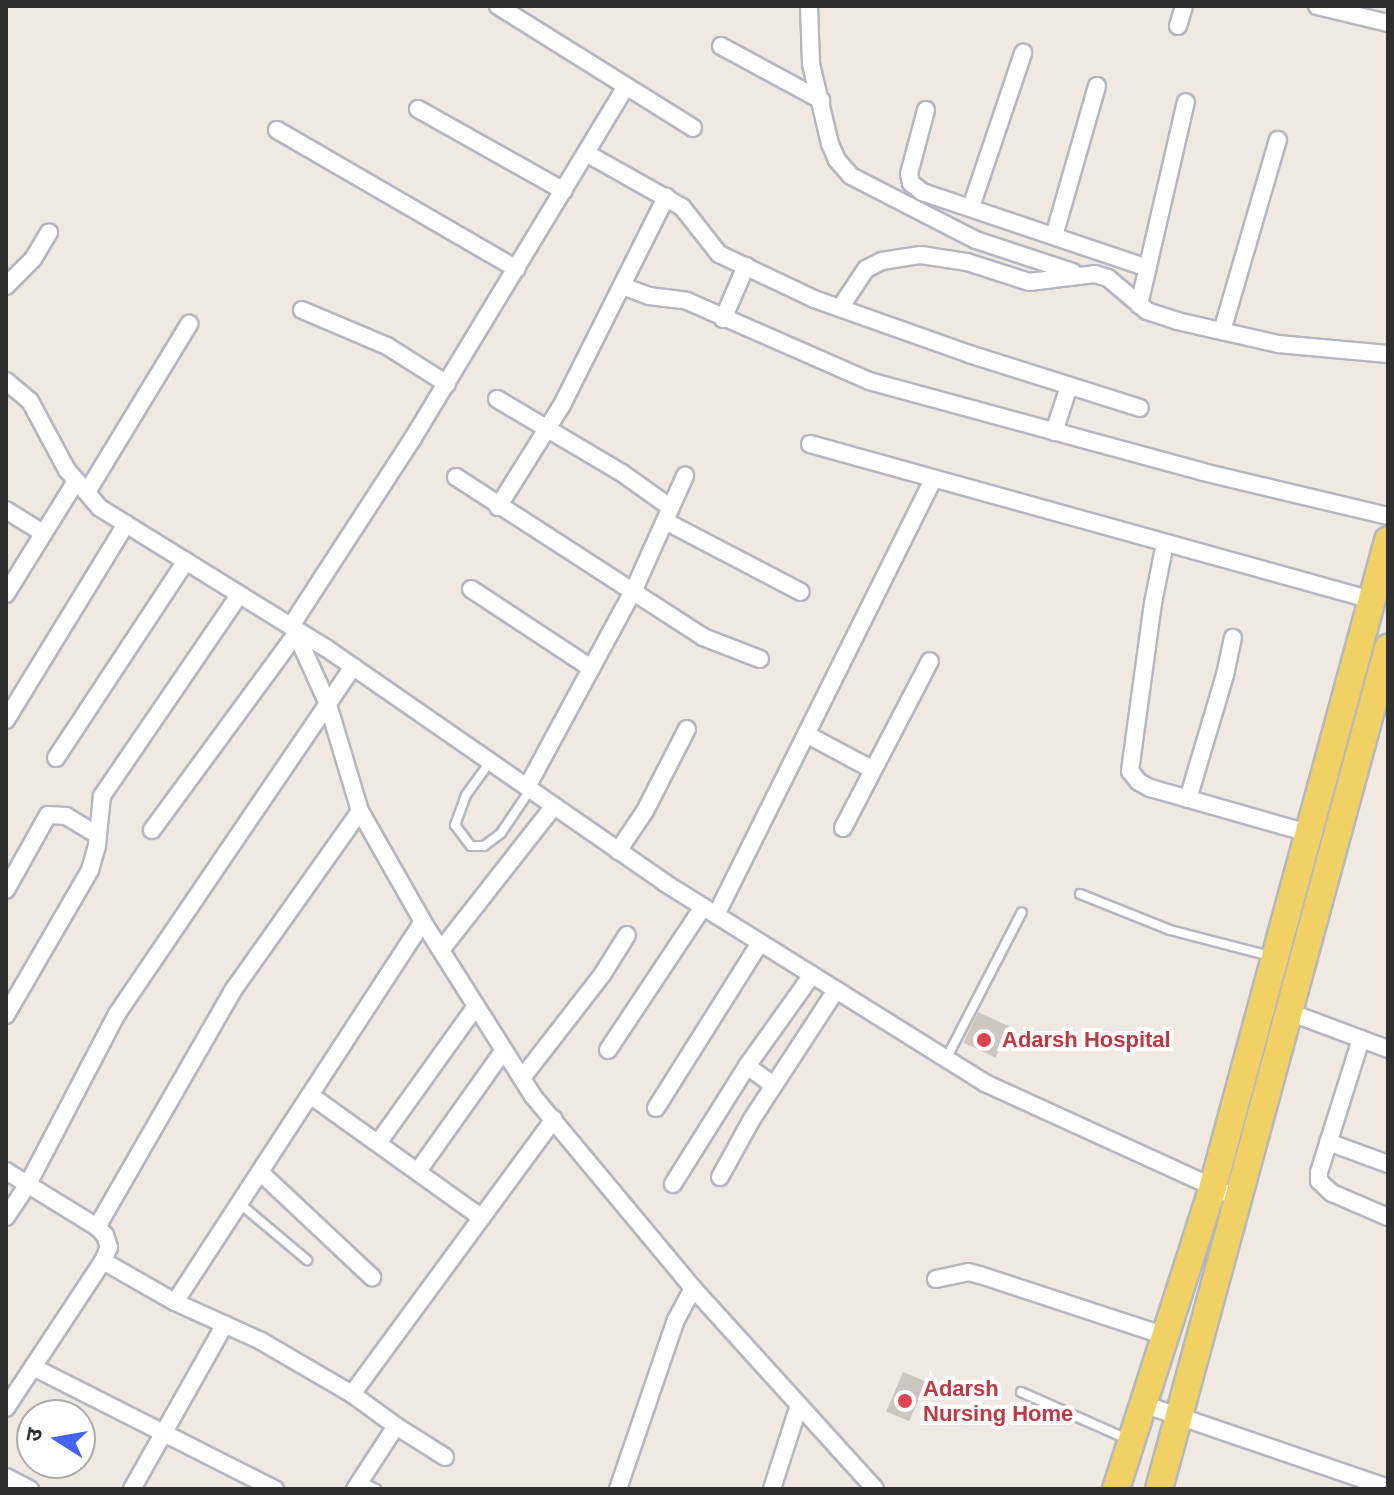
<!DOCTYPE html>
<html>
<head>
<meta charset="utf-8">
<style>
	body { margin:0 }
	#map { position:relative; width:1394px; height:1495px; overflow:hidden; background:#efe9e1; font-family:Helvetica,"Noto Sans Devanagari",sans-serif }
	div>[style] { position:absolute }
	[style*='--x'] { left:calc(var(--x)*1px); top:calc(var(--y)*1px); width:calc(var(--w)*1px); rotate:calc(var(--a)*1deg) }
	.building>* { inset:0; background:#cbc7bf; transform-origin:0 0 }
	.roads { filter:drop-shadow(2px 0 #b4b7c1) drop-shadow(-2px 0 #b4b7c1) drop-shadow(0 2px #b4b7c1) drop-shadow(0 -2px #b4b7c1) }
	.service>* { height:8px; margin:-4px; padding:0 4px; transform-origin:4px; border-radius:4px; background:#fff }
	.minor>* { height:16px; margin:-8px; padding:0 8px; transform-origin:8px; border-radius:8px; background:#fff }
	.primary>* { height:26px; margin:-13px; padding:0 13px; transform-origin:13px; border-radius:13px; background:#f2d163 }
	.dots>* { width:22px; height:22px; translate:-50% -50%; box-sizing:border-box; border:4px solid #fff; border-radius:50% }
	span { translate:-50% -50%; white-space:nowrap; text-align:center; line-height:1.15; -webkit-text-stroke:8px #fff; paint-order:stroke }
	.health-label { font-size:22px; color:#be3a42; font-weight:700 }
	.left { translate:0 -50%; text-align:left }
	.frame { position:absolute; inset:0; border:8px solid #2e2e2e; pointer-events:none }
	.north { position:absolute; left:16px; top:1399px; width:80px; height:80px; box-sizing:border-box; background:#fff; border:2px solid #ababab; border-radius:50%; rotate:281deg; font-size:22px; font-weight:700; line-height:32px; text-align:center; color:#2e2e2e }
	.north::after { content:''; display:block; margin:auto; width:28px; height:36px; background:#4264fb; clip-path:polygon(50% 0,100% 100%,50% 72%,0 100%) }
</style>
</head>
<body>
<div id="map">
	<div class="building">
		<i style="left:978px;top:1012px;width:35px;height:34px;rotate:25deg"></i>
		<i style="left:903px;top:1372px;width:25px;height:43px;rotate:23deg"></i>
	</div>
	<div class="roads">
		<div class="service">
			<i style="--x:490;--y:762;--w:41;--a:126"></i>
			<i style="--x:466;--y:795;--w:32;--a:110"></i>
			<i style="--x:455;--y:825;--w:26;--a:53"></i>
			<i style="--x:471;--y:846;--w:13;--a:0"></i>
			<i style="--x:484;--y:846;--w:21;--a:-37"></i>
			<i style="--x:501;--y:833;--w:52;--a:-56"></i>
			<i style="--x:1080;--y:894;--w:97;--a:21.8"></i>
			<i style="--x:1170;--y:930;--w:103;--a:14.6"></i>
			<i style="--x:946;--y:1059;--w:165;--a:-62.7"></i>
			<i style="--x:239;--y:1203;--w:89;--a:40"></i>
			<i style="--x:1021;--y:1392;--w:116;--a:23.9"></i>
			<i style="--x:360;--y:1481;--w:18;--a:27"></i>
		</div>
		<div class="minor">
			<i style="--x:498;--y:6;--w:230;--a:32"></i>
			<i style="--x:809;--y:6;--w:58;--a:88"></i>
			<i style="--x:811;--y:64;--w:82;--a:76.6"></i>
			<i style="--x:830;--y:144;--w:17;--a:66"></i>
			<i style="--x:837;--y:160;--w:21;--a:49"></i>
			<i style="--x:851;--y:176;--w:140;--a:27.1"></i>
			<i style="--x:976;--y:240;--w:102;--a:18.3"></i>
			<i style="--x:1317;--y:6;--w:73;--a:13.5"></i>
			<i style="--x:1178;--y:26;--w:21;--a:-73"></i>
			<i style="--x:721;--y:46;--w:114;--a:28.4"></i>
			<i style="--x:418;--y:109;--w:167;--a:29.3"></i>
			<i style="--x:926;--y:110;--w:66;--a:104.9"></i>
			<i style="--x:909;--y:174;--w:9;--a:77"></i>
			<i style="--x:911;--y:183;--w:14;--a:39"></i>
			<i style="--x:922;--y:192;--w:238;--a:18.6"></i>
			<i style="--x:277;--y:130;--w:277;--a:30.1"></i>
			<i style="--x:586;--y:153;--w:110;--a:29.4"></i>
			<i style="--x:682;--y:207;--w:60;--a:51.8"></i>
			<i style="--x:719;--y:254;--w:105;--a:25.3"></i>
			<i style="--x:814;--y:299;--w:164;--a:19.5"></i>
			<i style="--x:969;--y:354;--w:179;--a:17.5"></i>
			<i style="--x:971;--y:207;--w:163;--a:-71.3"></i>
			<i style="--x:1054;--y:236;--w:156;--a:-74"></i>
			<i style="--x:6;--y:286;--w:38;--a:-45"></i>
			<i style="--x:33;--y:259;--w:31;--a:-59"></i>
			<i style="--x:622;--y:286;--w:29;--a:20"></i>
			<i style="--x:649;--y:296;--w:38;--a:7"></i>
			<i style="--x:687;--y:301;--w:199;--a:23.7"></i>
			<i style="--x:869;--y:381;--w:346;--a:15.2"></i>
			<i style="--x:1203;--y:472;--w:190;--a:13.4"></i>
			<i style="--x:1139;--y:305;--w:208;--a:-77"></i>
			<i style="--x:840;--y:308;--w:47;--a:-56.3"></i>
			<i style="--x:866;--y:269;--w:18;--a:-27"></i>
			<i style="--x:882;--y:261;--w:39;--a:-9"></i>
			<i style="--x:921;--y:255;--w:47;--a:8.7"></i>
			<i style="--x:967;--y:262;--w:65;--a:17.9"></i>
			<i style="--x:1029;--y:282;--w:66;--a:-6.9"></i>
			<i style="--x:1095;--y:274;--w:14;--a:17"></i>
			<i style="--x:1108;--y:278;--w:51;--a:40.2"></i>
			<i style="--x:1147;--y:311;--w:32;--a:18"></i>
			<i style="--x:1177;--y:321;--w:104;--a:12.8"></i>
			<i style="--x:1278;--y:344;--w:110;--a:5.2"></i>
			<i style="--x:302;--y:310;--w:92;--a:23"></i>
			<i style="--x:387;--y:346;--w:71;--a:32.3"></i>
			<i style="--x:723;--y:319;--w:58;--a:-66.5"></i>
			<i style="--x:1222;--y:331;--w:199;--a:-73.7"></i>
			<i style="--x:6;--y:381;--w:31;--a:40"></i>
			<i style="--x:30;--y:401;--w:78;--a:61.8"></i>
			<i style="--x:67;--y:470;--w:50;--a:49"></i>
			<i style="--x:100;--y:508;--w:266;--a:31.8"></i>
			<i style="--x:326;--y:648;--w:412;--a:34.7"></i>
			<i style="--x:665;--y:883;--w:377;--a:32"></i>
			<i style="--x:985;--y:1083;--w:280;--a:24.5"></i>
			<i style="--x:497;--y:399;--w:145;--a:30.6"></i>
			<i style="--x:622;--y:473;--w:60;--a:35.5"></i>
			<i style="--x:1054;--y:432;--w:48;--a:-71.9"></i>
			<i style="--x:810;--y:444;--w:583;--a:15.51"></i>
			<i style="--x:456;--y:477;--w:294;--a:32.9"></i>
			<i style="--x:703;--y:637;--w:61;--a:21.1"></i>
			<i style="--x:87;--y:492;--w:197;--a:-58.7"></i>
			<i style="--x:498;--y:507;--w:120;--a:-57.9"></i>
			<i style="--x:562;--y:405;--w:233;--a:-63.4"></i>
			<i style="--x:6;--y:510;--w:44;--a:31.9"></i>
			<i style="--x:665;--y:521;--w:153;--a:27.6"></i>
			<i style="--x:1165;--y:543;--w:61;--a:101.3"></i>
			<i style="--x:1153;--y:603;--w:170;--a:97.8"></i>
			<i style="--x:1130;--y:771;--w:14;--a:51"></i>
			<i style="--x:1139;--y:782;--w:13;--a:29"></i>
			<i style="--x:1150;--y:788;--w:164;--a:15.9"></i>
			<i style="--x:471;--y:589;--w:144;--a:33.4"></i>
			<i style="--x:6;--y:594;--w:133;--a:-58.2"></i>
			<i style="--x:291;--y:626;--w:224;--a:-57"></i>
			<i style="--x:413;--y:438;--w:411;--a:-58.8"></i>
			<i style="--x:6;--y:720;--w:230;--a:-58.5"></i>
			<i style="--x:806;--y:734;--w:76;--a:28.2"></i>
			<i style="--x:56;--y:758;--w:236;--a:-56.6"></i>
			<i style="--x:527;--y:787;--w:230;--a:-61.6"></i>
			<i style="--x:636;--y:585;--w:120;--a:-65.8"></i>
			<i style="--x:1188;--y:799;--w:129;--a:-73.4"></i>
			<i style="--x:1225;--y:675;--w:38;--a:-78"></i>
			<i style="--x:360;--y:811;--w:128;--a:60.4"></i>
			<i style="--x:843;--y:828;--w:188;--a:-62.5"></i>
			<i style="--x:152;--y:830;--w:243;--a:-53.7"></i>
			<i style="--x:618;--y:851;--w:48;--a:-56"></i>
			<i style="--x:645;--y:811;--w:92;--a:-62.9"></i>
			<i style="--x:6;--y:890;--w:86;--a:-60.8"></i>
			<i style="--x:48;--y:815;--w:18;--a:3"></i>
			<i style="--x:66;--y:816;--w:37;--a:31"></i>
			<i style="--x:716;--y:915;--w:487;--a:-63.5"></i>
			<i style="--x:441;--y:950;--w:183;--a:-51.9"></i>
			<i style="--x:1289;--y:1012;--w:106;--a:20.5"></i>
			<i style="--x:6;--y:1015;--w:168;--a:-59.9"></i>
			<i style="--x:90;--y:870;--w:26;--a:-74"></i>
			<i style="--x:97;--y:845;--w:49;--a:-84.2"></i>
			<i style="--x:102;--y:796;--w:243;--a:-55.7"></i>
			<i style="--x:1361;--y:1039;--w:139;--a:107.5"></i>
			<i style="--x:1319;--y:1172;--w:9;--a:90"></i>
			<i style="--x:1319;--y:1181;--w:18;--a:43"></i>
			<i style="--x:1332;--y:1193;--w:61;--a:23.2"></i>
			<i style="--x:608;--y:1050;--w:172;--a:-56.4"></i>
			<i style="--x:747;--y:1066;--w:32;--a:36"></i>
			<i style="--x:522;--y:1078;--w:130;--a:-52.2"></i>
			<i style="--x:602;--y:975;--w:47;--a:-58"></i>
			<i style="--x:310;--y:1095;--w:211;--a:35.6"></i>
			<i style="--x:656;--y:1108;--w:195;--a:-57.8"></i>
			<i style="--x:1328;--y:1142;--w:64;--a:20.1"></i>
			<i style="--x:378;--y:1143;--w:168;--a:-54.4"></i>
			<i style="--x:6;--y:1171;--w:107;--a:31.6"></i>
			<i style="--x:97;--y:1227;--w:11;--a:45"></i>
			<i style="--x:105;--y:1235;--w:13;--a:72"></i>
			<i style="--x:109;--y:1247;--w:15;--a:113"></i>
			<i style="--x:103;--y:1261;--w:83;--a:29.7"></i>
			<i style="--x:175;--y:1302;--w:454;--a:-56.9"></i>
			<i style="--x:423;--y:922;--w:206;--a:57.7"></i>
			<i style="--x:533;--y:1096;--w:250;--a:50.2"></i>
			<i style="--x:418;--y:1171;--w:148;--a:-54.6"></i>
			<i style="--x:260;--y:1172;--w:154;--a:43.2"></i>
			<i style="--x:720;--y:1177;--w:66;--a:-61.1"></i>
			<i style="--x:752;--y:1119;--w:154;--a:-56.9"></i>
			<i style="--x:673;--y:1184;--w:139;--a:-57.9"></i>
			<i style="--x:747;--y:1066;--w:112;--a:-54.5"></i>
			<i style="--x:6;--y:1217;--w:40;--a:-56"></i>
			<i style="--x:28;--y:1184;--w:192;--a:-62.4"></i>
			<i style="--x:117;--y:1014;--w:420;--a:-55.8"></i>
			<i style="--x:97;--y:1227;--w:275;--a:-60.1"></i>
			<i style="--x:234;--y:989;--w:218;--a:-54.7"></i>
			<i style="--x:360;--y:811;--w:112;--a:-106.7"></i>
			<i style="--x:328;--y:704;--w:82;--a:-114.4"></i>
			<i style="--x:936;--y:1279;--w:33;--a:-12"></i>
			<i style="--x:968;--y:1272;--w:12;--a:14"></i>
			<i style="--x:980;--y:1275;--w:195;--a:18.2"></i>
			<i style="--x:175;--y:1302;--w:94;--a:24.4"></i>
			<i style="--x:261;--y:1341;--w:105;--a:30.2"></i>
			<i style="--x:33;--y:1367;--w:271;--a:26.8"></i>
			<i style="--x:1143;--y:1404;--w:259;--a:18.9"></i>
			<i style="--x:6;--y:1408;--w:176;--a:-56.6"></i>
			<i style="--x:396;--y:1426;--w:58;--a:32.3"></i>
			<i style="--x:6;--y:1477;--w:27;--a:27"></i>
			<i style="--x:132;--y:1489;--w:189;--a:-60.6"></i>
			<i style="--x:355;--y:1489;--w:75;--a:-56.9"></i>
			<i style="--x:396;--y:1426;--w:54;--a:-144"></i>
			<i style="--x:352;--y:1394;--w:341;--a:-53.7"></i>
			<i style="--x:618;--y:1489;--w:179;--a:-71.1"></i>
			<i style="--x:676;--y:1320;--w:36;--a:-62"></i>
			<i style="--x:693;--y:1288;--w:271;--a:47.8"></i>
			<i style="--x:772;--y:1489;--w:88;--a:-72.2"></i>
		</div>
		<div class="primary">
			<i style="--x:1116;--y:1489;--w:318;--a:-72.2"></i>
			<i style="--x:1213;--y:1186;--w:669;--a:-74.84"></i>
			<i style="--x:1159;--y:1489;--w:872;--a:-74.77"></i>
		</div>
	</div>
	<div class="dots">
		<i style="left:984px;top:1040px;background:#e0444e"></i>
		<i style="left:905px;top:1401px;background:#e0444e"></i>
	</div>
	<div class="health-label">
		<span class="left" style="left:1002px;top:1040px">Adarsh Hospital</span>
		<span class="left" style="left:923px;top:1401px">Adarsh<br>Nursing Home</span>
	</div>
	<div class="frame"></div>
	<div class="north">उ</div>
</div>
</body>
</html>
